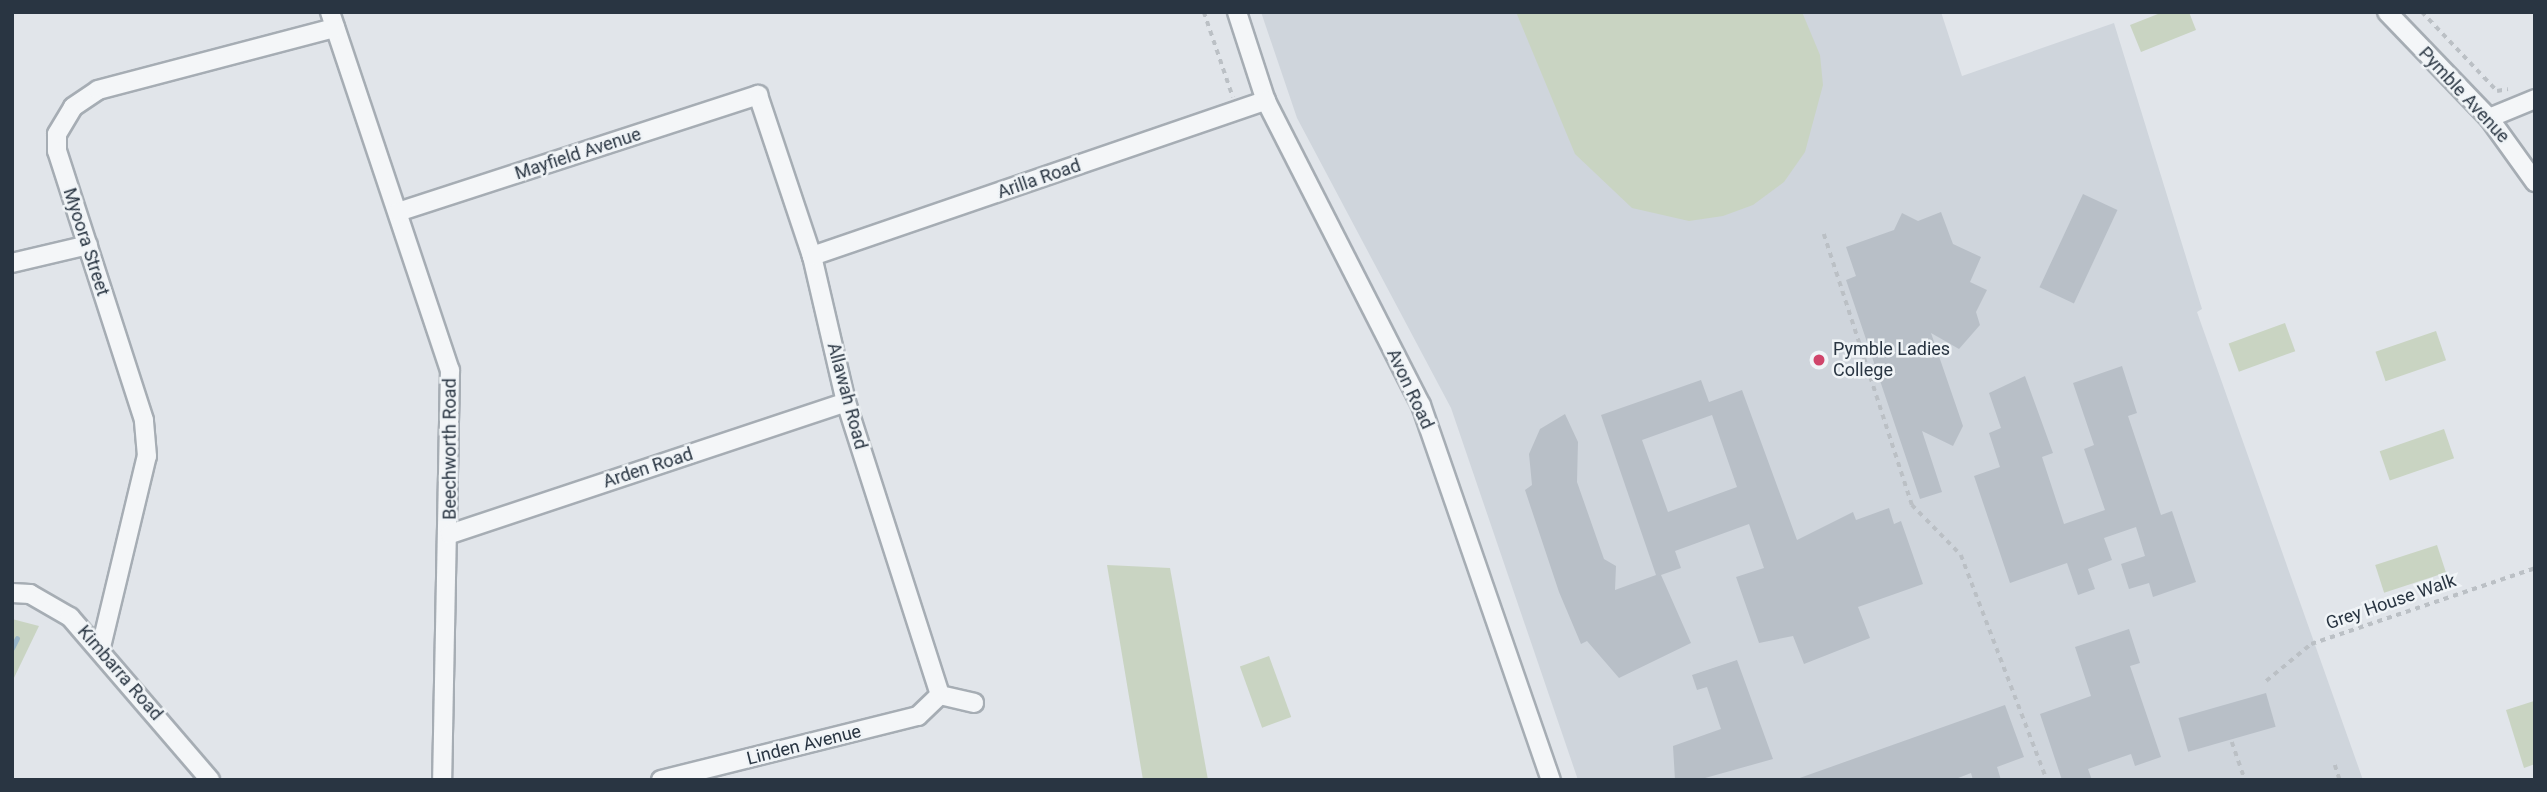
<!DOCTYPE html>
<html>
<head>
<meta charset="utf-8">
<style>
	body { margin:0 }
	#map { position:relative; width:2547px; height:792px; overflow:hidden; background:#e1e5ea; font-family:Roboto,sans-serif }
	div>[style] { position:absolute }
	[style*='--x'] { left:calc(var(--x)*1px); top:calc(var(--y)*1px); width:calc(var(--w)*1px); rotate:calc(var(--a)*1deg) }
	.built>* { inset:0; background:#cfd5dc }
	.green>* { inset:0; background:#c9d4c2; transform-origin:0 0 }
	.stream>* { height:5px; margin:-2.5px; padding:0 2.5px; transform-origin:2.5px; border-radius:2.5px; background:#9cb8ca }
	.building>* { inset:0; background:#b8bfc7; transform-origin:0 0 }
	.path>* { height:3.5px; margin-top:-1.75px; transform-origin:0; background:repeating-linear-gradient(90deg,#bbc0c5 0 5px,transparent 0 10px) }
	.roads { filter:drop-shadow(2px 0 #a6adb4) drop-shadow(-2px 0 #a6adb4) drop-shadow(0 2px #a6adb4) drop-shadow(0 -2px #a6adb4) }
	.minor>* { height:18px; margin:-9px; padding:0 9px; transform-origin:9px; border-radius:9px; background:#f4f6f8 }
	.dots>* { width:19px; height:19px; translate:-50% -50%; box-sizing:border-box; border:4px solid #f0f4f7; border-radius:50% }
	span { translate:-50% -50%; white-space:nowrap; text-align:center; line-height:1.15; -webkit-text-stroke:5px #f0f4f7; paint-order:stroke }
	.street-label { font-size:18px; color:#293542 }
	.poi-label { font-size:18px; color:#293542 }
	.left { translate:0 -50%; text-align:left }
	.frame { position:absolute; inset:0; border:14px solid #293542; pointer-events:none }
</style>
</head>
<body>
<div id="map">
	<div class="built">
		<i style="clip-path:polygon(1261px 12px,1941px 12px,1962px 76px,2114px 23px,2202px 309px,2197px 312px,2363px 780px,1578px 780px,1451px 408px,1297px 118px)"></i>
	</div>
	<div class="green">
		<i style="clip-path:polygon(1516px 12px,1802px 12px,1820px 55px,1823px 85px,1805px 152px,1784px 182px,1753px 205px,1723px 216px,1689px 221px,1632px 208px,1575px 154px)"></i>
		<i style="clip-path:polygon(2163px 12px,2189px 12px,2196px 30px,2141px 52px,2130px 25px)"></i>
		<i style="left:2285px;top:323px;width:30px;height:60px;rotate:70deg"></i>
		<i style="left:2436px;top:331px;width:31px;height:64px;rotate:71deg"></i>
		<i style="left:2444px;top:429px;width:31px;height:68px;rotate:71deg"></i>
		<i style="left:2437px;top:545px;width:29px;height:65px;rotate:72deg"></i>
		<i style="clip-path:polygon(1107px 565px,1170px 568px,1208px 780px,1143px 780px)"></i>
		<i style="clip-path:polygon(12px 619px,39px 626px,12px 682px)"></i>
		<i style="left:1269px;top:656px;width:65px;height:31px;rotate:70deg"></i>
		<i style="clip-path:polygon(2534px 701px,2535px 764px,2524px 768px,2506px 710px)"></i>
	</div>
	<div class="stream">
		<i style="--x:12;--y:648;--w:11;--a:-63"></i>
	</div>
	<div class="building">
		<i style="left:2083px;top:194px;width:38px;height:103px;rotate:25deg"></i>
		<i style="clip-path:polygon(1941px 212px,1953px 244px,1981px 257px,1970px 282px,1987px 290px,1976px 312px,1980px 325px,1959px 349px,1931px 333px,1963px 426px,1953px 446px,1922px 431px,1942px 492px,1920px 499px,1846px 280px,1856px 276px,1846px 247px,1894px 230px,1902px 213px,1918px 221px)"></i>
		<i style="clip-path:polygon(2122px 366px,2137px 413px,2128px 416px,2161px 515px,2172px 511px,2196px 582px,2153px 597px,2149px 583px,2129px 589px,2121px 564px,2145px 556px,2136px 527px,2104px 538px,2112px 560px,2088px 569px,2095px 589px,2078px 595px,2067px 563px,2010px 583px,1974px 476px,2000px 467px,1989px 433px,2001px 428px,1989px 393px,2025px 376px,2053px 453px,2042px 457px,2064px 524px,2105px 510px,2084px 449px,2094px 445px,2073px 383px)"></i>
		<i style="clip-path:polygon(evenodd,1701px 380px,1709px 402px,1742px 390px,1797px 540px,1853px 512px,1856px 520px,1889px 508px,1894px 524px,1901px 521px,1923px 584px,1858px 607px,1870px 638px,1804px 664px,1793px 636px,1759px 643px,1736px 577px,1764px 568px,1749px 524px,1675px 551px,1681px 568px,1661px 575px,1691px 643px,1619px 678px,1587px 641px,1581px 644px,1559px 592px,1525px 490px,1532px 485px,1529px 454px,1540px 429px,1565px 414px,1578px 442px,1577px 482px,1604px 559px,1616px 566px,1615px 590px,1656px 575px,1601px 415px,1701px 380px,1712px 415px,1737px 487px,1668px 512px,1642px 440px,1712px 415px)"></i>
		<i style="clip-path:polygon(2129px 629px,2140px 663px,2130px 666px,2161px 757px,2135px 766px,2131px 754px,2088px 769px,2092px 780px,2062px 780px,2040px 714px,2091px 696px,2075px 647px)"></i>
		<i style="clip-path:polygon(1737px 660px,1773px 759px,1698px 780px,1675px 780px,1673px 746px,1721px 729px,1707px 687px,1697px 690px,1692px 675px)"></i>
		<i style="left:2266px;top:693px;width:35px;height:91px;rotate:74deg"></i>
		<i style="clip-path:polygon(2005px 705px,2024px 757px,1997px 767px,2001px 780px,1973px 780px,1971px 773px,1953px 780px,1794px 780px)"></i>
	</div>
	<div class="path">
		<i style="--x:1204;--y:12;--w:90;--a:71.2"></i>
		<i style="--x:2422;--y:12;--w:109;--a:46.5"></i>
		<i style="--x:2497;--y:91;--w:11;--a:-10"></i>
		<i style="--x:1824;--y:234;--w:285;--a:72"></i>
		<i style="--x:1912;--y:505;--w:70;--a:45.6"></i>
		<i style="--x:1961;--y:555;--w:241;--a:69.1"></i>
		<i style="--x:2266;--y:681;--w:58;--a:-39.4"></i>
		<i style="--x:2311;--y:644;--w:237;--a:-18.7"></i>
		<i style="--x:2232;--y:742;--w:40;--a:71.1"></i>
		<i style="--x:2335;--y:765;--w:16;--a:72"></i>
	</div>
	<div class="roads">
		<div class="minor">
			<i style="--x:330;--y:12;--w:378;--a:71.5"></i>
			<i style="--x:450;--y:370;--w:410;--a:91.1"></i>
			<i style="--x:1237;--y:12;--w:94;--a:72"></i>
			<i style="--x:1266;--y:101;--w:341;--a:63"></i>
			<i style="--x:1421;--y:405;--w:397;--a:70.9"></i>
			<i style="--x:2387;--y:12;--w:147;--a:46.1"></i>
			<i style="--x:2489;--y:118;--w:79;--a:54.3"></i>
			<i style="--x:2489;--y:118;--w:50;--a:-22.4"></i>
			<i style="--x:398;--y:212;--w:379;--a:-18"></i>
			<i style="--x:758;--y:95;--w:170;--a:71.5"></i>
			<i style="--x:812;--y:256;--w:150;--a:76.9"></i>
			<i style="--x:846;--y:402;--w:308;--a:72.2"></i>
			<i style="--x:812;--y:256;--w:480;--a:-18.9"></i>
			<i style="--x:12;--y:263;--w:78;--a:-13.3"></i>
			<i style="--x:450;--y:534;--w:417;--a:-18.4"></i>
			<i style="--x:12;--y:593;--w:18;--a:3"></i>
			<i style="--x:30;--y:594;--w:46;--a:29.9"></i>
			<i style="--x:70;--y:617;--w:215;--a:49.3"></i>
			<i style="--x:101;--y:647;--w:196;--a:-76.5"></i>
			<i style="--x:147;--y:456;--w:36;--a:-95"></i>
			<i style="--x:144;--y:420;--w:283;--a:-107.9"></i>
			<i style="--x:57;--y:151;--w:17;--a:-90"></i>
			<i style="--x:57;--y:134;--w:31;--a:-59"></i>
			<i style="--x:73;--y:107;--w:30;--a:-34"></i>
			<i style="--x:98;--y:90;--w:245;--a:-14.7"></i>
			<i style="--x:940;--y:695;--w:35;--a:13"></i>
			<i style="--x:661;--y:780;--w:265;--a:-14"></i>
			<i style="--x:918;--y:716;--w:30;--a:-44"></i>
		</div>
	</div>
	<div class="dots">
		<i style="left:1819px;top:360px;background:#d0456b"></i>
	</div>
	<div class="street-label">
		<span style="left:2464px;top:95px;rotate:47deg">Pymble Avenue</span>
		<span style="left:578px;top:154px;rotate:-18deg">Mayfield Avenue</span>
		<span style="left:1039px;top:179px;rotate:-19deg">Arilla Road</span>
		<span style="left:86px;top:242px;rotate:72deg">Myoora Street</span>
		<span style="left:1410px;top:389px;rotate:65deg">Avon Road</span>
		<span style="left:847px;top:396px;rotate:75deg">Allawah Road</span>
		<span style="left:450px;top:449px;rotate:-90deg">Beechworth Road</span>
		<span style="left:648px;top:468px;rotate:-18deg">Arden Road</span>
		<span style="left:2391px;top:602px;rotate:-19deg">Grey House Walk</span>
		<span style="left:120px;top:673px;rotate:49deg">Kimbarra Road</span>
		<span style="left:804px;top:745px;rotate:-14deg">Linden Avenue</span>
	</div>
	<div class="poi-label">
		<span class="left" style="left:1833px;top:360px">Pymble Ladies<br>College</span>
	</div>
	<div class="frame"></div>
</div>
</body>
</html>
